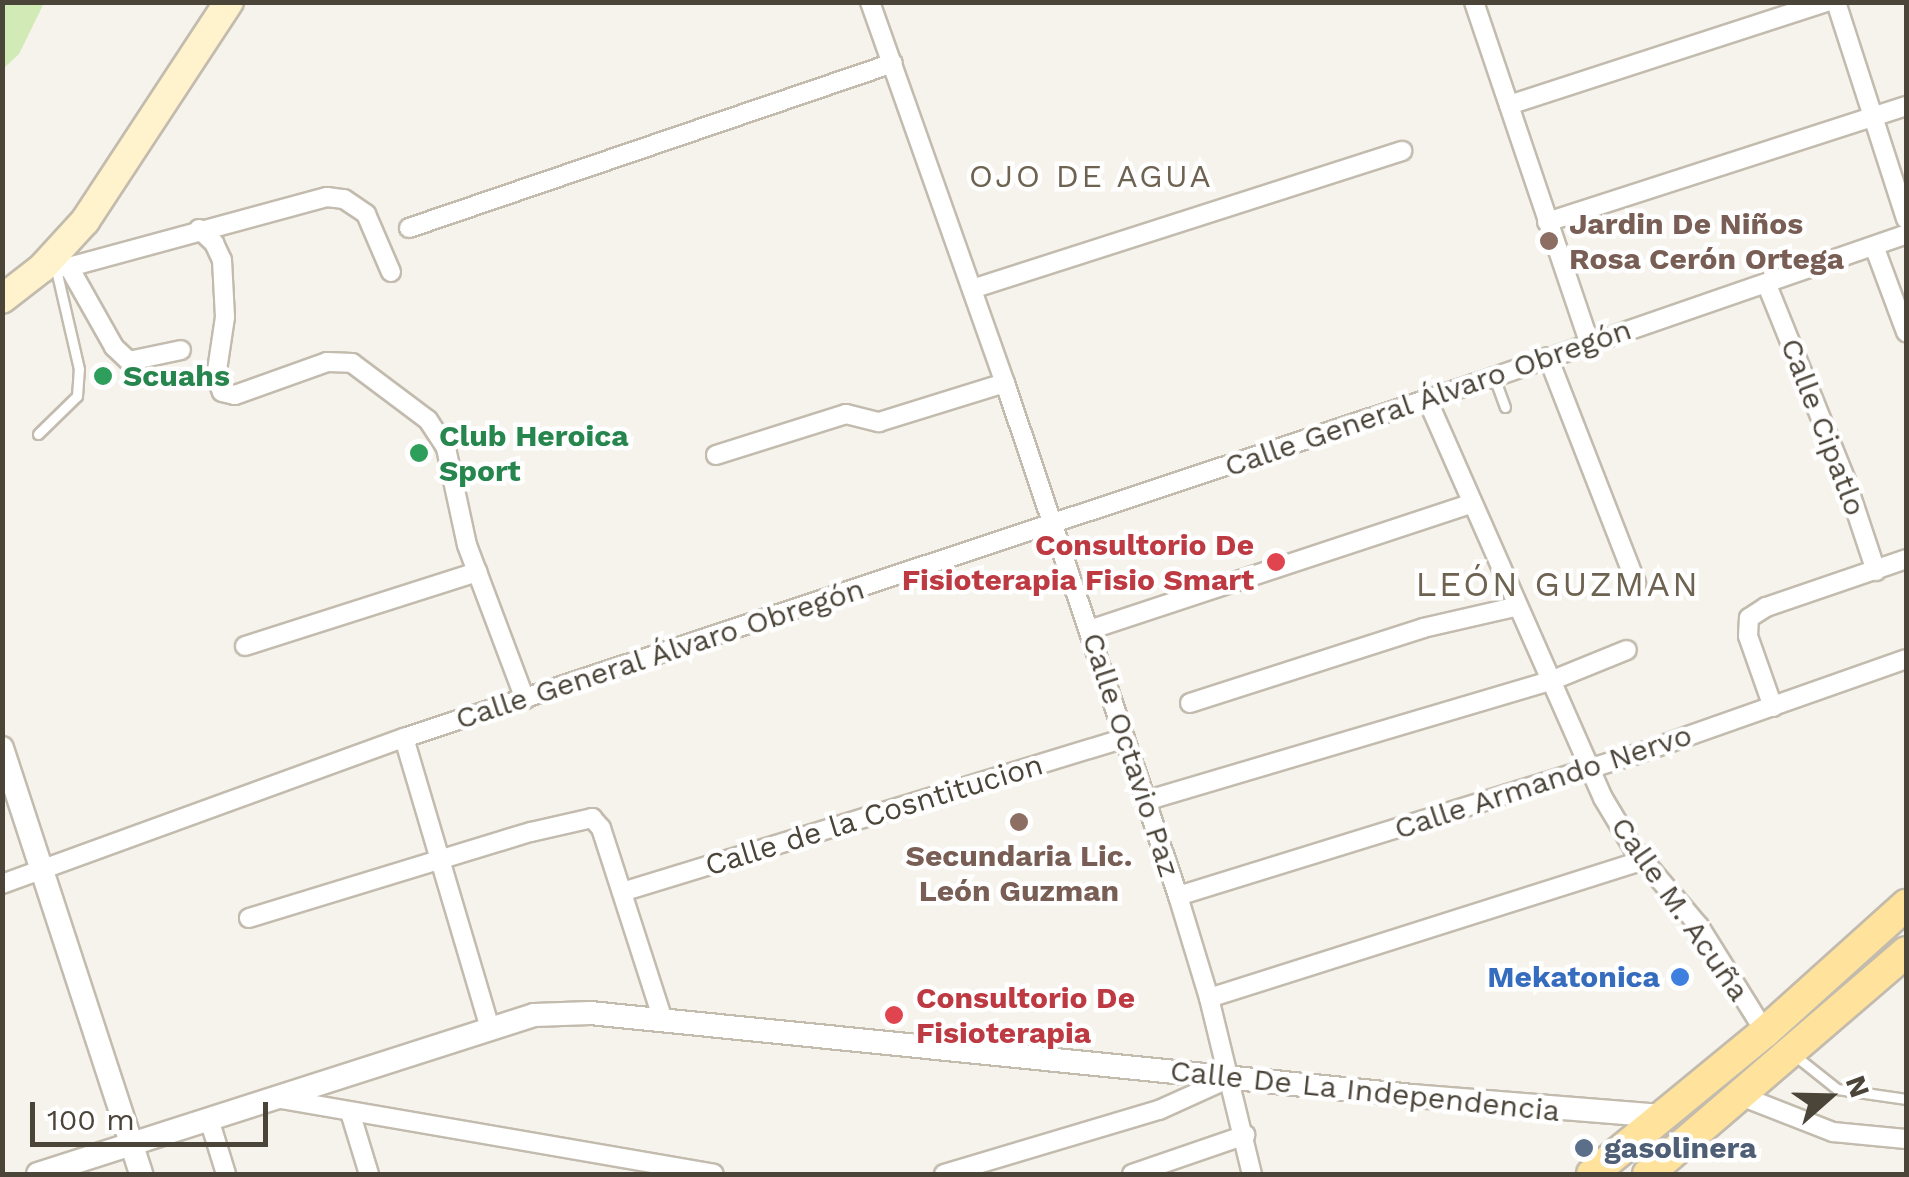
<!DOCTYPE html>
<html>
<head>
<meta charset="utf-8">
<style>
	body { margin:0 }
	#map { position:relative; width:1909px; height:1177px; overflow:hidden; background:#f6f3ec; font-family:"Work Sans",sans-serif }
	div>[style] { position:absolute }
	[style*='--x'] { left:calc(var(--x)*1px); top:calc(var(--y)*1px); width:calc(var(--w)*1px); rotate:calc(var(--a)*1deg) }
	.green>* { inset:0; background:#d2eab5 }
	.roads { filter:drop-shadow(2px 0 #c2bbae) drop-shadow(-2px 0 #c2bbae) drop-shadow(0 2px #c2bbae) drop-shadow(0 -2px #c2bbae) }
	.service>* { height:9px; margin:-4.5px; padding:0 4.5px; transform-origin:4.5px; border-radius:4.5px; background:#fff }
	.minor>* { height:18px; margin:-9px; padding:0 9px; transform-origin:9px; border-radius:9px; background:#fff }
	.tertiary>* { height:22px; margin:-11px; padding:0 11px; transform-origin:11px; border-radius:11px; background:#fff }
	.secondary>* { height:28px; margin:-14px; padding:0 14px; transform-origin:14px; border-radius:14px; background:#fff3cd }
	.primary>* { height:30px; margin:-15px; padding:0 15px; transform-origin:15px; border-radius:15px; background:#ffe39c }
	.dots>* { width:28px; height:28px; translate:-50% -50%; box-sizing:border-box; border:5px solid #fff; border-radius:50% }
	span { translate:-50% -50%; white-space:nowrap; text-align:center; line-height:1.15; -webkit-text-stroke:9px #fff; paint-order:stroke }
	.education-label { font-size:30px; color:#785e54; font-weight:700 }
	.left { translate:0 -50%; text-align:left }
	.leisure-label { font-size:30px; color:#27864d; font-weight:700 }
	.street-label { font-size:30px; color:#4b4439 }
	.health-label { font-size:30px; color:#be3a42; font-weight:700 }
	.right { translate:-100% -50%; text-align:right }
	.shop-label { font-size:30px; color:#366cbe; font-weight:700 }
	.service-label { font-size:30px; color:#4e5e75; font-weight:700 }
	.neighbourhood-label { font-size:32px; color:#6e6250; letter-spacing:2.5px }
	.quarter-label { font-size:35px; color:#6e6250; letter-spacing:2.5px }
	.frame { position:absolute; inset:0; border:5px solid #4b4439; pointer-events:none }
	.north { position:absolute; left:1779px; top:1047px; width:100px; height:100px; -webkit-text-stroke:8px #fff; paint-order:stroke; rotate:70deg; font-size:28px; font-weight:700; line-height:40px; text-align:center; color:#4b4439 }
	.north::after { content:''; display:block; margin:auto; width:35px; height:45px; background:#4b4439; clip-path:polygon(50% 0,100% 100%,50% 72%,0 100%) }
	.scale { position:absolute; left:30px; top:1102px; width:238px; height:45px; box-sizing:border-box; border:5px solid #4b4439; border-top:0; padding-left:12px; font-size:30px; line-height:35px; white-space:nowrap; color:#4b4439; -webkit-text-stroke:8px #fff; paint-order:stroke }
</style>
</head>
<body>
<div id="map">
	<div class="green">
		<i style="clip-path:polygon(3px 2px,44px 3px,19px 54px,3px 69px)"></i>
	</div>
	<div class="roads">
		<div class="service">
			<i style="--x:1494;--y:377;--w:32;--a:70"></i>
			<i style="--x:38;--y:434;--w:54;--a:-44.3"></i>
			<i style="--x:77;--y:396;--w:27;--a:-86"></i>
			<i style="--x:79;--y:369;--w:103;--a:-103"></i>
			<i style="--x:1793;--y:1054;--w:56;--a:38.5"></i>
			<i style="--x:1837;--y:1089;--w:70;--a:8.2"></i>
		</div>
		<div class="minor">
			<i style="--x:870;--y:2;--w:404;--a:70.5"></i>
			<i style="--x:1005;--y:383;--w:541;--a:71.36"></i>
			<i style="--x:1178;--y:896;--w:107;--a:73.1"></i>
			<i style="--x:1209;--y:998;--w:181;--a:76.3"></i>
			<i style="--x:1474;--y:2;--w:359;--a:71.3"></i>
			<i style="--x:1836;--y:2;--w:228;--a:72.1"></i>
			<i style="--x:1509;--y:105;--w:333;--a:-18"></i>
			<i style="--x:1547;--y:222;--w:377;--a:-17.9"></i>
			<i style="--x:409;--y:228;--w:511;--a:-18.82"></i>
			<i style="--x:199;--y:229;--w:21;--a:43"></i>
			<i style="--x:214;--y:243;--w:19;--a:65"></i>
			<i style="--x:222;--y:260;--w:57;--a:87"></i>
			<i style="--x:225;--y:317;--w:61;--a:98.5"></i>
			<i style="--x:216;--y:377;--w:16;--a:68"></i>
			<i style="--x:222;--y:392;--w:13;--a:13"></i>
			<i style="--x:235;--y:395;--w:98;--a:-19.7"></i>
			<i style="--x:327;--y:362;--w:25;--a:2"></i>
			<i style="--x:352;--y:363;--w:95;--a:36.9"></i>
			<i style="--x:428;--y:420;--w:33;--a:57"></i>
			<i style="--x:446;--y:448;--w:99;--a:77.8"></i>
			<i style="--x:467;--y:545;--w:165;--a:69.4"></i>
			<i style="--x:1874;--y:246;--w:92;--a:69.6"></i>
			<i style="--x:69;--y:267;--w:92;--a:60.6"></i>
			<i style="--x:114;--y:347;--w:21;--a:43"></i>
			<i style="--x:129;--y:361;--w:53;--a:-11.9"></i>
			<i style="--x:42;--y:268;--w:27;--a:-2"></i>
			<i style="--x:69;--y:267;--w:267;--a:-15.2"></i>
			<i style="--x:327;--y:197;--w:17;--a:7"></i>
			<i style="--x:344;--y:199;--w:27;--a:34"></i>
			<i style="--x:366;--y:214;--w:63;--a:66.7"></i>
			<i style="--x:1767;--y:285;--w:211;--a:68"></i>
			<i style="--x:1846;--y:481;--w:95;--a:71.6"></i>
			<i style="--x:972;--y:289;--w:452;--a:-17.8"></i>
			<i style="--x:1548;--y:357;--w:243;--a:68.7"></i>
			<i style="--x:1427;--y:399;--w:436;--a:66.2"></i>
			<i style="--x:1603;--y:798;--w:58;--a:59"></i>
			<i style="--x:1633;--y:848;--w:102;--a:49.8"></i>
			<i style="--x:1699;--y:926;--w:125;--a:58.1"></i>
			<i style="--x:716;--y:455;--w:136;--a:-17.5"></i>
			<i style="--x:846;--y:414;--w:34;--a:14"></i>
			<i style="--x:879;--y:422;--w:132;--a:-17.2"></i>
			<i style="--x:1089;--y:630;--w:401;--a:-18.3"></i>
			<i style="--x:245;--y:646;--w:244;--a:-17.7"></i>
			<i style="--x:1190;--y:703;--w:245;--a:-17.8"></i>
			<i style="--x:1423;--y:628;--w:94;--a:-12.9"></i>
			<i style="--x:1773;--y:707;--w:75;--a:-109.4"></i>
			<i style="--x:1748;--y:636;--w:18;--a:-87"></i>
			<i style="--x:1749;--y:618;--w:20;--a:-33"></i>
			<i style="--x:1766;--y:607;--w:148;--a:-18.9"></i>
			<i style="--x:404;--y:738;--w:303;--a:73.5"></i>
			<i style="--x:1145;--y:801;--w:420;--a:-16.5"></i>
			<i style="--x:1548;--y:682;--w:85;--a:-22.1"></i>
			<i style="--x:2;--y:884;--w:428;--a:-20"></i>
			<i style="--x:404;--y:738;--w:1148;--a:-18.32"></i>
			<i style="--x:1494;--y:377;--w:436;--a:-19.1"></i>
			<i style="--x:622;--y:892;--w:526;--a:-17.02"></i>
			<i style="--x:1178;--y:896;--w:477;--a:-17.2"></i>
			<i style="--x:1634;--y:755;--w:288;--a:-19.4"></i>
			<i style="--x:249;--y:918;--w:295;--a:-17"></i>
			<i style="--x:531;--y:832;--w:63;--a:-12.9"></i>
			<i style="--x:592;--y:818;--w:13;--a:48"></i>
			<i style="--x:601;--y:828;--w:199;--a:72.1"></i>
			<i style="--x:1209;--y:998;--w:456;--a:-17.6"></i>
			<i style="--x:1741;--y:1096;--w:99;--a:21.4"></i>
			<i style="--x:1833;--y:1132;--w:73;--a:5.5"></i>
			<i style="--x:275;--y:1098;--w:445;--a:9.8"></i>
			<i style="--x:350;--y:1112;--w:65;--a:73"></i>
			<i style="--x:209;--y:1119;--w:58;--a:72.8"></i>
			<i style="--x:944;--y:1174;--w:224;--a:-16.6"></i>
			<i style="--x:1159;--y:1110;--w:78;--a:-24.3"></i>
			<i style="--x:1132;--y:1174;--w:120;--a:-19"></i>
		</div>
		<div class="tertiary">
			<i style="--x:2;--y:748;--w:448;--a:71.9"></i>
			<i style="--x:38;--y:1174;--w:521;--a:-17.77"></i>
			<i style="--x:534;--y:1015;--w:56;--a:-2"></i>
			<i style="--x:590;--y:1013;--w:827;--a:5.76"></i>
			<i style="--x:1413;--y:1096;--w:251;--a:4.6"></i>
		</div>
		<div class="secondary">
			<i style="--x:2;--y:299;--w:51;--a:-37.8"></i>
			<i style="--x:42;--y:268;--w:64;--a:-47.5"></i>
			<i style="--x:85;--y:221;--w:262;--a:-56.7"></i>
		</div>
		<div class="primary">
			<i style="--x:1592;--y:1174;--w:224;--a:-39.4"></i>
			<i style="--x:1765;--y:1032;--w:190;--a:-42"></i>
			<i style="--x:1648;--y:1174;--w:340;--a:-40.7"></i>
		</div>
	</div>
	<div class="dots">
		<i style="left:1549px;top:241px;background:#8d6e63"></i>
		<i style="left:103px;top:376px;background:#2e9e5b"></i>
		<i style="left:419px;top:453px;background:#2e9e5b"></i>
		<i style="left:1276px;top:562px;background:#e0444e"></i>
		<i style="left:1019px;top:822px;background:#8d6e63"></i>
		<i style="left:1680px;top:977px;background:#3f7fe0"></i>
		<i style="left:894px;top:1015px;background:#e0444e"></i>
		<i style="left:1584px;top:1148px;background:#5c6f8a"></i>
	</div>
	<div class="education-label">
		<span class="left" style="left:1569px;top:241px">Jardin De Niños<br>Rosa Cerón Ortega</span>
		<span style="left:1019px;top:873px">Secundaria Lic.<br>León Guzman</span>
	</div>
	<div class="leisure-label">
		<span class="left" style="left:123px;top:376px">Scuahs</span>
		<span class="left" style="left:439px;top:453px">Club Heroica<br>Sport</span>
	</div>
	<div class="street-label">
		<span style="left:1428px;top:398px;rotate:-19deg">Calle General Álvaro Obregón</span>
		<span style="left:1823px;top:427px;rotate:69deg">Calle Cipatlo</span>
		<span style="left:660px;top:654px;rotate:-18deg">Calle General Álvaro Obregón</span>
		<span style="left:1131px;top:755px;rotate:72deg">Calle Octavio Paz</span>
		<span style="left:1543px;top:782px;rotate:-18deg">Calle Armando Nervo</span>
		<span style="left:874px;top:815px;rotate:-17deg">Calle de la Cosntitucion</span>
		<span style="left:1680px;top:909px;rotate:55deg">Calle M. Acuña</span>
		<span style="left:1365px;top:1091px;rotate:6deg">Calle De La Independencia</span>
	</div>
	<div class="health-label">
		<span class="right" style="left:1254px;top:562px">Consultorio De<br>Fisioterapia Fisio Smart</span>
		<span class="left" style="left:916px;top:1015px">Consultorio De<br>Fisioterapia</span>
	</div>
	<div class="shop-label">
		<span class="right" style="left:1660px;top:977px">Mekatonica</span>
	</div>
	<div class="service-label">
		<span class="left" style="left:1604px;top:1148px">gasolinera</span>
	</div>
	<div class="neighbourhood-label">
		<span style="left:1091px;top:176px">OJO DE AGUA</span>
	</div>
	<div class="quarter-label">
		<span style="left:1558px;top:584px">LEÓN GUZMAN</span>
	</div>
	<div class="frame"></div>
	<div class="north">N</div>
	<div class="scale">100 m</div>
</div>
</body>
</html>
